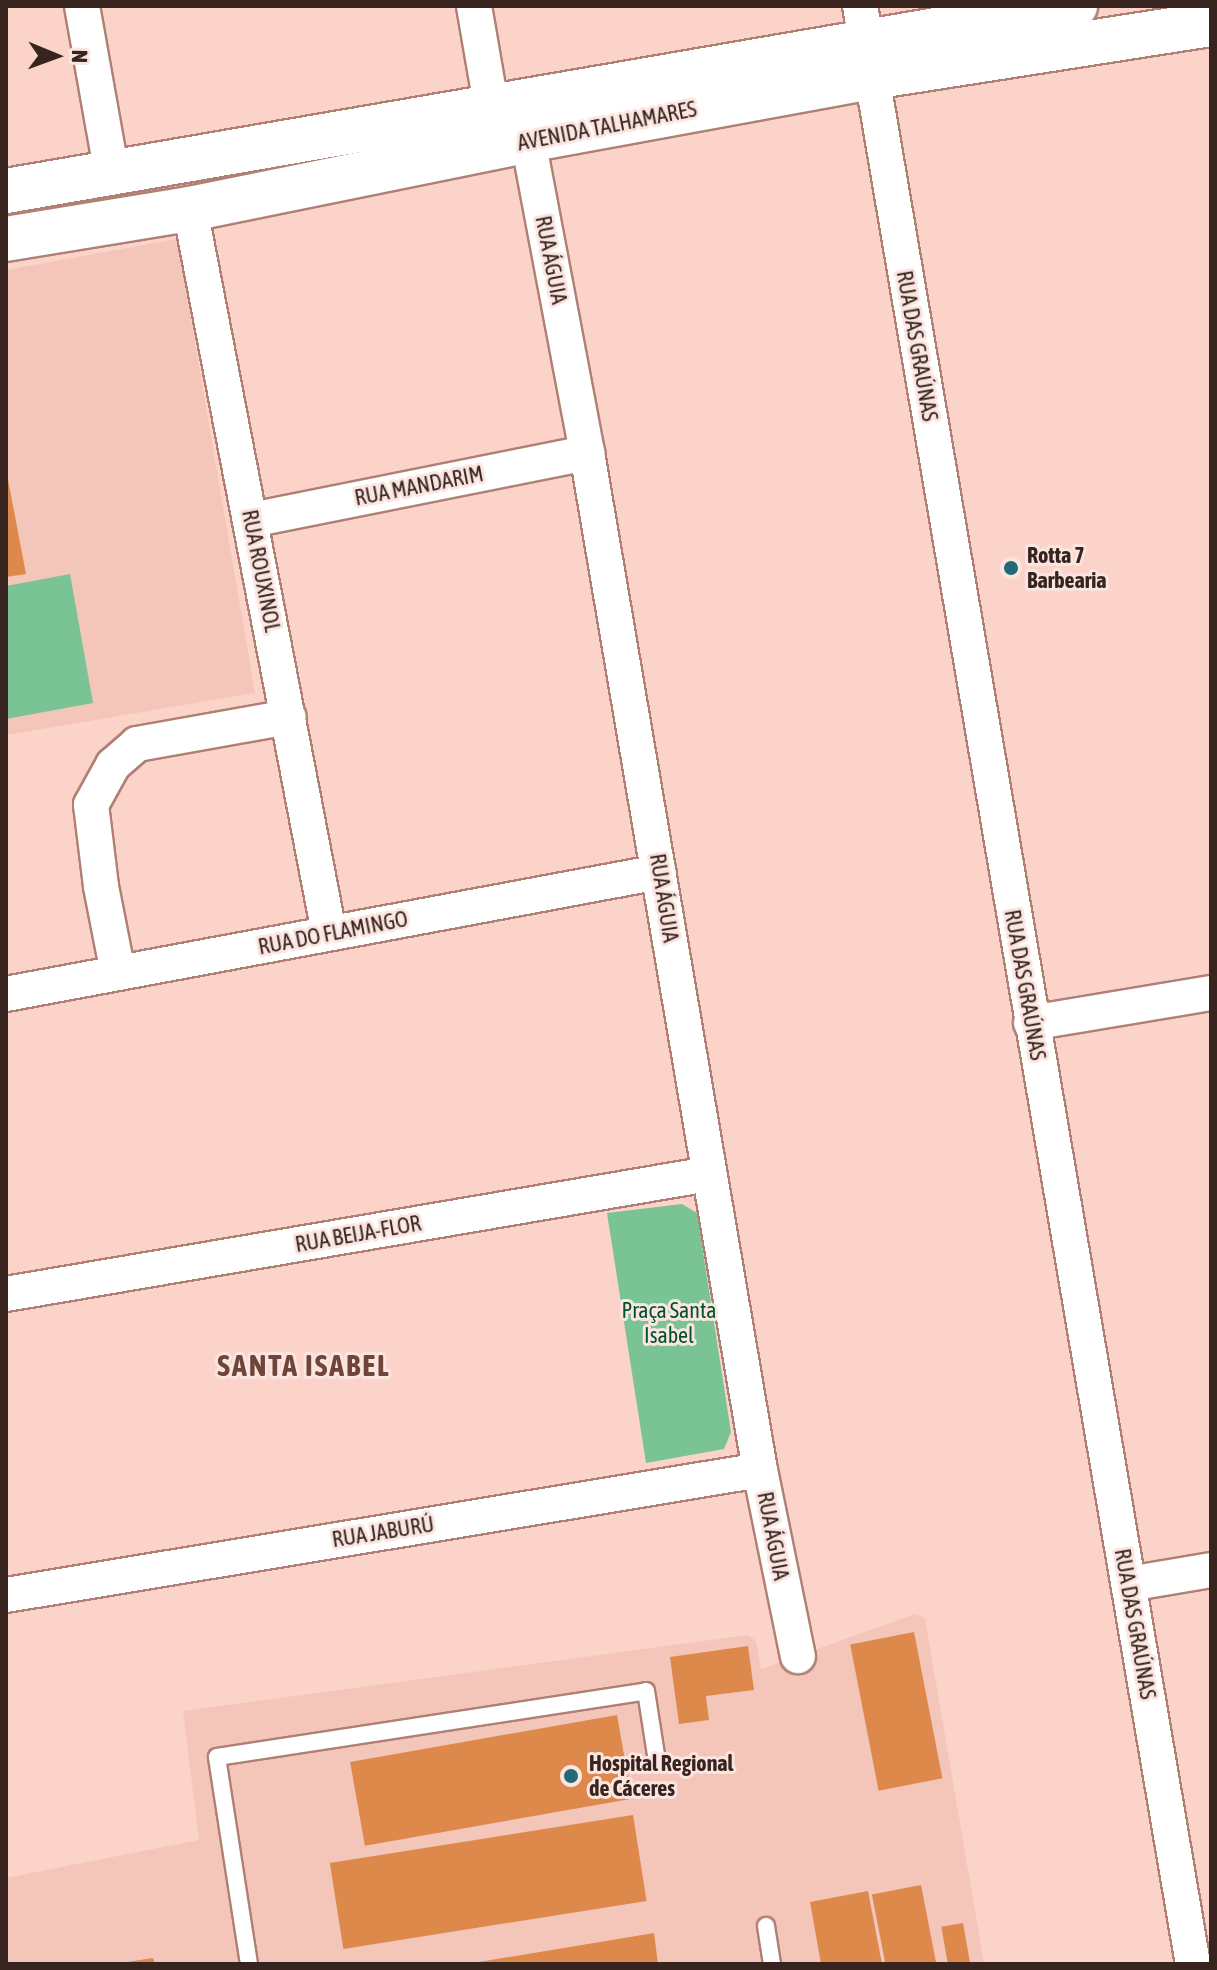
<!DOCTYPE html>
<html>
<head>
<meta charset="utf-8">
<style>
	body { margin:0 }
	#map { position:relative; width:1217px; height:1970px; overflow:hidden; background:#fcd3c8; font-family:"Asap Condensed",sans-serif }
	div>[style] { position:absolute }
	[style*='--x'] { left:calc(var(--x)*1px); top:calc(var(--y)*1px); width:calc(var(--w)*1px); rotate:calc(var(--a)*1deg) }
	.built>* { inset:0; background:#f4c5b9 }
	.green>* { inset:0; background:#7ac394 }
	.building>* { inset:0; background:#dd894b; transform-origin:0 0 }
	.roads { filter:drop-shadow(2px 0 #af8074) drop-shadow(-2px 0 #af8074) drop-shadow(0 2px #af8074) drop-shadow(0 -2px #af8074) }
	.lane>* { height:16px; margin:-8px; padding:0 8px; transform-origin:8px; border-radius:8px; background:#fff }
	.street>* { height:34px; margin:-17px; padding:0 17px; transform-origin:17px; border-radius:17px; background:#fff }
	.secondary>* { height:44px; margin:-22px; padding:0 22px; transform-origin:22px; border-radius:22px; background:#fff }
	.dots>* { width:22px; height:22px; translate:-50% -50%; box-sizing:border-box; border:4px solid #fae5e0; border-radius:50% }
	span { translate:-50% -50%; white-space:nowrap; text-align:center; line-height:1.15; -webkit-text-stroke:6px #fae5e0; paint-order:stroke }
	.street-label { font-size:22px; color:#37241f }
	.poi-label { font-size:22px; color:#37241f; font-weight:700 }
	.left { translate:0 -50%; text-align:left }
	.park-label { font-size:22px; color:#02532d }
	.district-label { font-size:30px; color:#6f453a; font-weight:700; letter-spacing:2px }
	.frame { position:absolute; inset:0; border:8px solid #37241f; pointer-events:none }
	.north { position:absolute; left:16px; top:16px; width:80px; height:80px; -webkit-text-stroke:6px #fae5e0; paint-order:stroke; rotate:91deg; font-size:22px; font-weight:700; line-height:32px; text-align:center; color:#37241f }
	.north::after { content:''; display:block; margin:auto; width:28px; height:36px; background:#37241f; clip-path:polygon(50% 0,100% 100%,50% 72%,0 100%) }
</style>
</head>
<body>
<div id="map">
	<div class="built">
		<i style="clip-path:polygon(177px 239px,255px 693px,6px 735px,6px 270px)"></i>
		<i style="clip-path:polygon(915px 1614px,925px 1618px,984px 1964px,6px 1964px,6px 1878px,199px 1840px,183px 1711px,748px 1635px,756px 1641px,761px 1669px)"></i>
	</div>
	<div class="green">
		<i style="clip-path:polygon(70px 574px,93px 703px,6px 719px,6px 586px)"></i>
		<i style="clip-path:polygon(682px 1204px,697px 1213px,731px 1432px,724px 1449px,646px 1463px,607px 1213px)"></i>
	</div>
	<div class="building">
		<i style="clip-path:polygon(6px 469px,26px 574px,6px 577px)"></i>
		<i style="left:914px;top:1632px;width:149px;height:65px;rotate:79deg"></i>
		<i style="clip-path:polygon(748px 1646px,754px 1690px,706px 1696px,709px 1720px,679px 1724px,670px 1657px)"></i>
		<i style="left:617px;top:1715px;width:85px;height:271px;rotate:80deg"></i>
		<i style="left:633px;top:1815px;width:87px;height:307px;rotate:81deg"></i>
		<i style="left:921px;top:1885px;width:80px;height:50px;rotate:79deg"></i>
		<i style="clip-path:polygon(868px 1891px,882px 1964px,821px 1964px,810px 1902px)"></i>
		<i style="left:963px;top:1923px;width:42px;height:22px;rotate:80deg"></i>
		<i style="clip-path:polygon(654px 1933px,658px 1964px,479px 1964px,479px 1962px)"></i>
		<i style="clip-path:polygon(153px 1958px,155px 1964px,127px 1964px,127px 1962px)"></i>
	</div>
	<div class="roads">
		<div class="lane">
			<i style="--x:766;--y:1926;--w:38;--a:81"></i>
			<i style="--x:249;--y:1964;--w:209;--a:-98.8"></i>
			<i style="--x:217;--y:1757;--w:434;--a:-8.7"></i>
			<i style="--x:646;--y:1691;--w:71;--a:81.1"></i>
		</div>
		<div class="street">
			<i style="--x:82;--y:6;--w:171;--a:79.9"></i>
			<i style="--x:474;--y:6;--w:99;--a:80.2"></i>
			<i style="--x:491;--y:104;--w:52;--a:44.2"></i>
			<i style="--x:528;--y:140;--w:319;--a:79.3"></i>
			<i style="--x:587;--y:453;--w:1032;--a:80.35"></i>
			<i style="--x:760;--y:1470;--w:190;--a:78.5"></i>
			<i style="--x:860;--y:6;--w:1986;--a:80.35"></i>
			<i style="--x:190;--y:209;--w:737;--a:79.13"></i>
			<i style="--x:251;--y:520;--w:343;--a:-11.3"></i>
			<i style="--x:118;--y:973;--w:89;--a:-101.1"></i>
			<i style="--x:101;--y:886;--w:82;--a:-97"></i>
			<i style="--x:91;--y:805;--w:46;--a:-61.2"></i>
			<i style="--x:113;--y:765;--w:32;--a:-41"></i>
			<i style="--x:137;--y:744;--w:154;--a:-10.1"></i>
			<i style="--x:6;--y:994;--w:664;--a:-10.58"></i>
			<i style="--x:1031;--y:1023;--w:182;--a:-9.5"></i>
			<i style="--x:6;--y:1294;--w:713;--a:-9.69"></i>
			<i style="--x:1129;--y:1584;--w:83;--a:-9.7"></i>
			<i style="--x:6;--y:1595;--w:764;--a:-9.41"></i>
		</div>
		<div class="secondary">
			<i style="--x:6;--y:191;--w:1085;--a:-9.82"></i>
			<i style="--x:6;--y:239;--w:186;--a:-9.3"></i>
			<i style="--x:190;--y:209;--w:345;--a:-11.5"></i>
			<i style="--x:528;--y:140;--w:350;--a:-10.4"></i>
			<i style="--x:872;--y:77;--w:343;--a:-8.9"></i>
		</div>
	</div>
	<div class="dots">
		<i style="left:1011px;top:568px;background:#236978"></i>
		<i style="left:571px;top:1776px;background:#236978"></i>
	</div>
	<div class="street-label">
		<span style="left:607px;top:126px;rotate:-11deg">AVENIDA TALHAMARES</span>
		<span style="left:551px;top:260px;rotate:79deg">RUA ÁGUIA</span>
		<span style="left:917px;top:346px;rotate:80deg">RUA DAS GRAÚNAS</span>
		<span style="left:419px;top:486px;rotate:-11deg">RUA MANDARIM</span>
		<span style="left:261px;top:571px;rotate:79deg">RUA ROUXINOL</span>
		<span style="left:664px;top:898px;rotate:81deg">RUA ÁGUIA</span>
		<span style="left:333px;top:933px;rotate:-11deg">RUA DO FLAMINGO</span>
		<span style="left:1025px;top:985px;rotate:80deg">RUA DAS GRAÚNAS</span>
		<span style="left:358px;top:1234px;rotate:-10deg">RUA BEIJA-FLOR</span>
		<span style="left:383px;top:1532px;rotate:-9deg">RUA JABURÚ</span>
		<span style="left:773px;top:1536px;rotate:79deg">RUA ÁGUIA</span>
		<span style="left:1135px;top:1624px;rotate:80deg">RUA DAS GRAÚNAS</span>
	</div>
	<div class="poi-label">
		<span class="left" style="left:1027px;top:568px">Rotta 7<br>Barbearia</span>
		<span class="left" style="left:589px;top:1776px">Hospital Regional<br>de Cáceres</span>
	</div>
	<div class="park-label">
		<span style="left:669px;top:1323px">Praça Santa<br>Isabel</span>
	</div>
	<div class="district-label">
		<span style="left:304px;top:1365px">SANTA ISABEL</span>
	</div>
	<div class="frame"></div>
	<div class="north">N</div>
</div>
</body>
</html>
